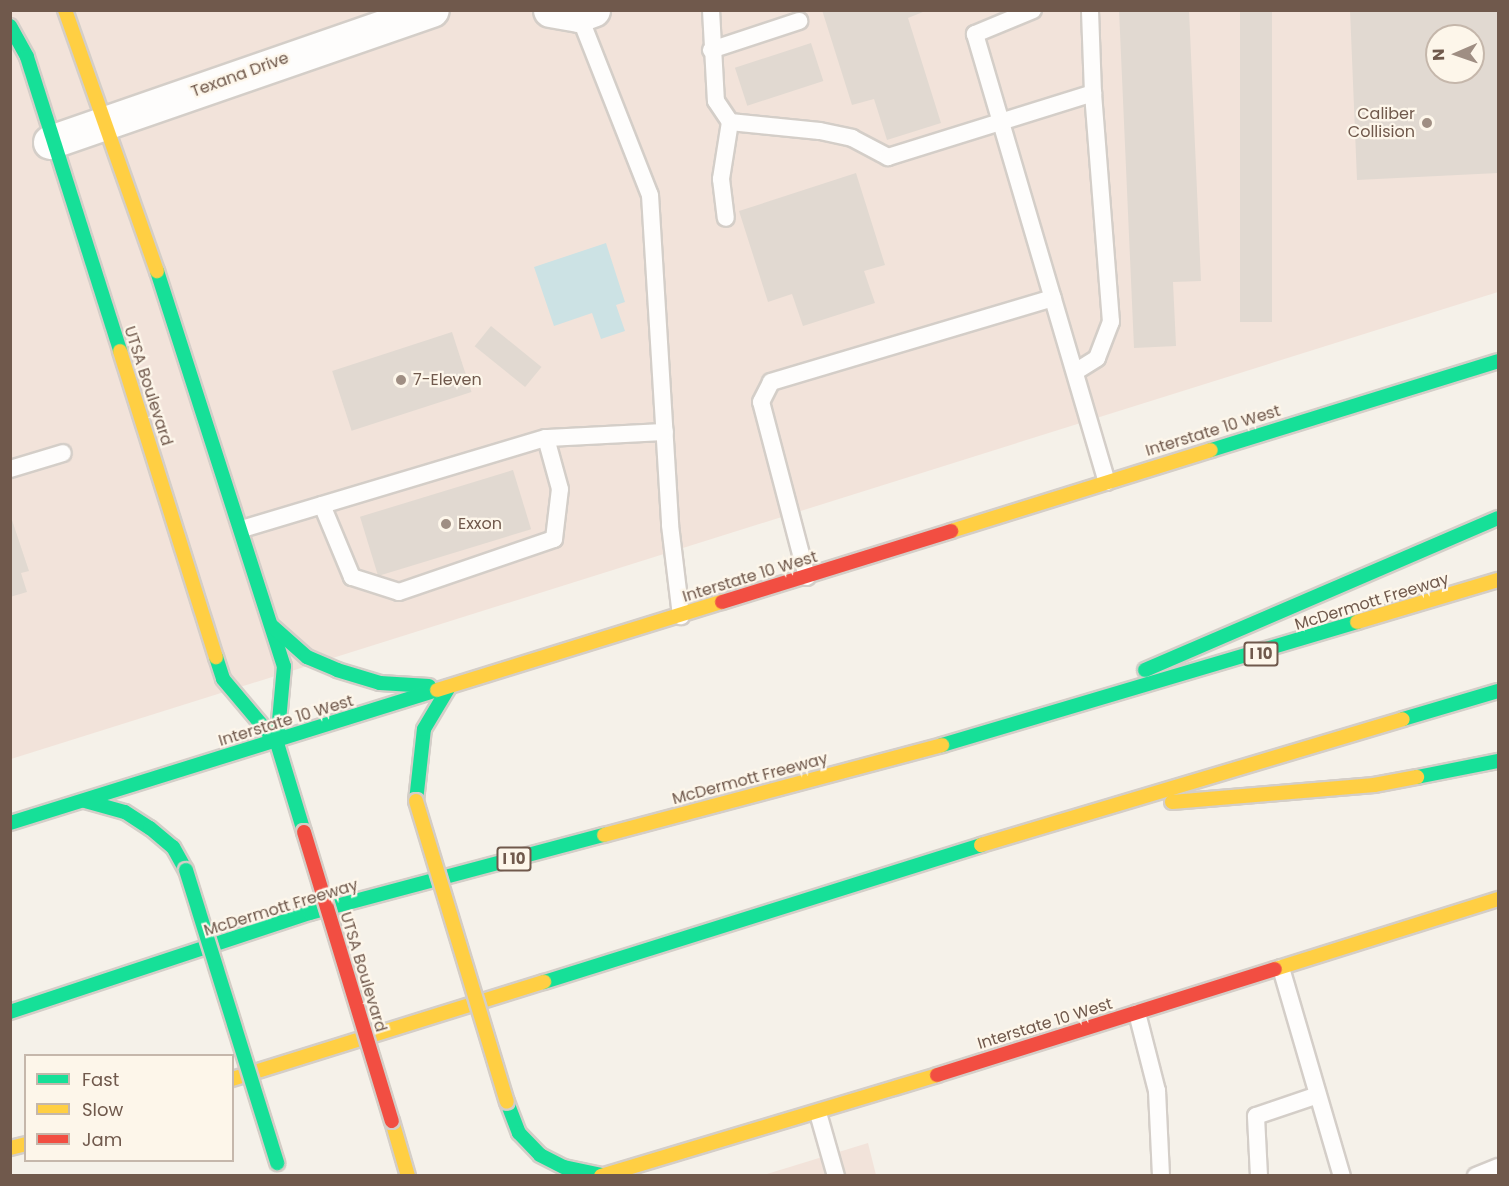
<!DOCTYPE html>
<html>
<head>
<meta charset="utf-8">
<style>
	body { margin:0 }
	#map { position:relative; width:1509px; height:1186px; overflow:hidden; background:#f5f1e9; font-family:Poppins,sans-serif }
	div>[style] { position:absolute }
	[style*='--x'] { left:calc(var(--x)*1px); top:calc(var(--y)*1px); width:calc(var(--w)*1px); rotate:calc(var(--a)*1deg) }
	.commercial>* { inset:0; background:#f2e3da }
	.water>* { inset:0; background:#cce2e4 }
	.building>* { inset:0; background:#e1d9d1; transform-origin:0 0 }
	.roads { filter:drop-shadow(2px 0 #d4cec8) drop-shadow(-2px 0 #d4cec8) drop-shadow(0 2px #d4cec8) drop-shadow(0 -2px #d4cec8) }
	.lane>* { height:16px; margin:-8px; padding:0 8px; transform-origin:8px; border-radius:8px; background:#fefdfc }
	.street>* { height:33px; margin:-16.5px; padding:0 16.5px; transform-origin:16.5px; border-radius:16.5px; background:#fefdfc }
	.fast>* { height:14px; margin:-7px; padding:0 7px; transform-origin:7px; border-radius:7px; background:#16e098 }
	.slow>* { height:14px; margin:-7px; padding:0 7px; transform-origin:7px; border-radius:7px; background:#ffcf43 }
	.jam>* { height:14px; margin:-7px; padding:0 7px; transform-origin:7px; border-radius:7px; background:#f24e42 }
	.bridges { filter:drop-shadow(2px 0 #d4cdc6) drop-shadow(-2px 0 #d4cdc6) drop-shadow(0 2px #d4cdc6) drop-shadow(0 -2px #d4cdc6) }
	.fast-bridge>* { height:14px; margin:-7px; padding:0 7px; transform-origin:7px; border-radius:7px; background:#16e098 }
	.slow-bridge>* { height:14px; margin:-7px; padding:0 7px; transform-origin:7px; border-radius:7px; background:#ffcf43 }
	.jam-bridge>* { height:14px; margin:-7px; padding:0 7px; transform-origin:7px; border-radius:7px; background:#f24e42 }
	.dots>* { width:16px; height:16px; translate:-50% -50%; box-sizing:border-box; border:3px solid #fdf6ea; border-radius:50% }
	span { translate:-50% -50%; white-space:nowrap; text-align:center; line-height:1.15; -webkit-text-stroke:4.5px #fdf6ea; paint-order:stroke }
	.shield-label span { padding:2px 4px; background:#fdf6ea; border:2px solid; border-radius:4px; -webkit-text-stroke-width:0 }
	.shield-label { font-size:15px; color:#70594c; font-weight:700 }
	.street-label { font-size:16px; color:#70594c }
	.poi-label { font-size:16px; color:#70594c }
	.right { translate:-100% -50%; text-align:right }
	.left { translate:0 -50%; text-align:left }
	.frame { position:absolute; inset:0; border:12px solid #70594c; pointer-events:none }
	.legend { position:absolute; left:24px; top:1054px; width:210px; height:108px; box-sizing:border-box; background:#fdf6ea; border:2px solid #c5b7ab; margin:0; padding:8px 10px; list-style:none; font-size:18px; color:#70594c }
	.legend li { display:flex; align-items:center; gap:12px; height:30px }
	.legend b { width:30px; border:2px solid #c5b7ab }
	.north { position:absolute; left:1425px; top:24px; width:60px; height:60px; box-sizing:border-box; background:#fdf6ea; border:2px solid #c5b7ab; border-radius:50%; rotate:268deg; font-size:16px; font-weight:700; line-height:24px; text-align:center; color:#70594c }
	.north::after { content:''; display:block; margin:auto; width:21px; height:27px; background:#9f8e83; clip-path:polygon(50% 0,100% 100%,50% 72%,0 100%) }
</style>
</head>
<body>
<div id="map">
	<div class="commercial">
		<i style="clip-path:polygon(evenodd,11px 11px,1498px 11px,1498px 292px,11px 759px,11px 11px,1437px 36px,1473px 36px,1473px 72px,1437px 72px,1437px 36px)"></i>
		<i style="clip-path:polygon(868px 1143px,876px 1175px,760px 1176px)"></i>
	</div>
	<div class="water">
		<i style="clip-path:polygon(606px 243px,625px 302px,616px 305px,625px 331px,601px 339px,592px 313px,554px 326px,534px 267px)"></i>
	</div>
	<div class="building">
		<i style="clip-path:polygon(822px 10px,928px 10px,908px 18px,941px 123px,887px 140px,874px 99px,852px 105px)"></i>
		<i style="clip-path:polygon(1119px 10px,1189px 10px,1201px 281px,1173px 282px,1176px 346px,1134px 348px)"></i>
		<i style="left:1240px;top:10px;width:32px;height:312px"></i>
		<i style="clip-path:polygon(evenodd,1350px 10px,1498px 10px,1498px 173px,1357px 180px,1350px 10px,1437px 36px,1473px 36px,1473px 72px,1437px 72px,1437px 36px)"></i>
		<i style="left:811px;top:43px;width:40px;height:80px;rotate:72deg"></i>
		<i style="clip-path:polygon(856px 173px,885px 265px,864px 271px,875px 303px,803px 326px,792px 294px,768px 302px,739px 211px)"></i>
		<i style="left:491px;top:326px;width:65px;height:26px;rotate:39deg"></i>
		<i style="left:452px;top:332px;width:63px;height:126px;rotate:72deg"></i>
		<i style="left:513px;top:470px;width:62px;height:160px;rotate:73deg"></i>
		<i style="clip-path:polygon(10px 514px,29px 571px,21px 573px,27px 592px,10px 597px)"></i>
	</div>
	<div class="roads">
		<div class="lane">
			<i style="--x:711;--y:10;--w:91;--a:86.9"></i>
			<i style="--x:716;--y:101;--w:25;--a:56"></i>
			<i style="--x:730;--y:122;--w:58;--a:99"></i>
			<i style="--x:721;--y:179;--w:39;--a:83"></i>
			<i style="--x:1033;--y:10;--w:63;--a:157.5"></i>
			<i style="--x:975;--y:34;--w:467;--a:73.6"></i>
			<i style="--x:579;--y:15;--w:193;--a:68.5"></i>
			<i style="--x:650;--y:195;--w:331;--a:86.5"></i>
			<i style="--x:670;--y:525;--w:92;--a:83.1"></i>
			<i style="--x:711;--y:50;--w:93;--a:-18.2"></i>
			<i style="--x:730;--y:122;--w:90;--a:5.7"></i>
			<i style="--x:820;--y:131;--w:33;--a:12"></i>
			<i style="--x:852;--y:138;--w:41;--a:27.8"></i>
			<i style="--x:888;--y:157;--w:215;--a:-17.3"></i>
			<i style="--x:1093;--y:93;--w:83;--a:-92.1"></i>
			<i style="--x:1075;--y:372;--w:26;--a:-32"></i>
			<i style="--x:1097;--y:358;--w:39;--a:-69"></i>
			<i style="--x:1111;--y:322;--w:230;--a:-94.5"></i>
			<i style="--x:10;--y:469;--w:55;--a:-16.8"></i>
			<i style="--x:322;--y:505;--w:78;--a:67.4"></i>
			<i style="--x:352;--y:577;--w:49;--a:17.7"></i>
			<i style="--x:399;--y:592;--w:164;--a:-18.9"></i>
			<i style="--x:554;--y:539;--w:50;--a:-83.2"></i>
			<i style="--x:560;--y:489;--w:53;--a:-105.4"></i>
			<i style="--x:242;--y:529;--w:317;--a:-16.7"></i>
			<i style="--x:546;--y:438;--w:119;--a:-2.9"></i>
			<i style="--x:807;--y:577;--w:181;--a:-104.7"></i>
			<i style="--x:761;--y:402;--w:22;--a:-63"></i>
			<i style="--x:771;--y:382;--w:294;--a:-16.6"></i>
			<i style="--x:1281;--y:968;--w:217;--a:73.7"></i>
			<i style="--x:1137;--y:1013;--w:81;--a:75.6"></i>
			<i style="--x:1157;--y:1091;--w:85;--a:87.3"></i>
			<i style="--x:818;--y:1113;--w:66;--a:74.1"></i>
			<i style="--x:1259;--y:1176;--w:60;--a:-92.9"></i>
			<i style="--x:1256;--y:1116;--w:65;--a:-18.7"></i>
			<i style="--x:1476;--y:1176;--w:24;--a:-22"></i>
		</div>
		<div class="street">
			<i style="--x:550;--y:10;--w:29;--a:10"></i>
			<i style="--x:579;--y:15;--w:15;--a:-20"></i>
			<i style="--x:50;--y:142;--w:404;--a:-19.1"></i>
		</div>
		<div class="fast">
			<i style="--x:10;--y:26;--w:35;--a:61"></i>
			<i style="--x:27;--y:57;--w:308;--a:72.4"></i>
			<i style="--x:157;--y:271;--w:415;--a:72.2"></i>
			<i style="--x:284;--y:666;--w:77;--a:95.2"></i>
			<i style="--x:277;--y:743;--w:93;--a:73.1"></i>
			<i style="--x:1211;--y:450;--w:300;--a:-17.2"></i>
			<i style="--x:272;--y:626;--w:47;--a:41.5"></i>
			<i style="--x:307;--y:657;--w:33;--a:23"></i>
			<i style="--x:337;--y:670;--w:45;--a:16.8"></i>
			<i style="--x:380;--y:683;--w:49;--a:3.5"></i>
			<i style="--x:216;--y:657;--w:23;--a:72"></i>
			<i style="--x:223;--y:679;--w:84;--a:49.8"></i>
			<i style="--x:1145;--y:670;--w:384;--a:-23.3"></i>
			<i style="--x:1403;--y:719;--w:99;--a:-16.4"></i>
			<i style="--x:942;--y:745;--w:433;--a:-16.5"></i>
			<i style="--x:1417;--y:777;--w:83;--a:-11.2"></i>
			<i style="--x:85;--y:801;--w:41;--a:15.4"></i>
			<i style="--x:125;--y:812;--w:30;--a:33"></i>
			<i style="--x:150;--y:828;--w:30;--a:40"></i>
			<i style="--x:173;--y:847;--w:26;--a:61"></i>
			<i style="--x:416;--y:801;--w:72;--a:-83.7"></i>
			<i style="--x:424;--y:729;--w:49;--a:-59.2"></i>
			<i style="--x:10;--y:823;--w:447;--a:-17.3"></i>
			<i style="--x:544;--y:982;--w:458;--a:-17.4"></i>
			<i style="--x:10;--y:1012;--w:316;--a:-18.3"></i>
			<i style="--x:310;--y:913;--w:304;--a:-14.9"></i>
			<i style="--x:507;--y:1102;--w:33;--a:69"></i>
			<i style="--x:519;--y:1133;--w:30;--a:46"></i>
			<i style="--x:540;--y:1155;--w:27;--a:27"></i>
			<i style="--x:564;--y:1167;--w:40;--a:12"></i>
		</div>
		<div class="slow">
			<i style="--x:65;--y:10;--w:277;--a:70.6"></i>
			<i style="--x:120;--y:351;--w:321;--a:72.6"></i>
			<i style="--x:951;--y:531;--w:272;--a:-17.3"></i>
			<i style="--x:1357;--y:622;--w:147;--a:-16.6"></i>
			<i style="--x:437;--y:690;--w:298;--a:-17.2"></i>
			<i style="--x:1172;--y:802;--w:203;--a:-4.8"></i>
			<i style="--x:1374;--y:785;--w:44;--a:-10.5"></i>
			<i style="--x:604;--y:835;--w:350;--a:-14.9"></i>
			<i style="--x:981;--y:845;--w:440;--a:-16.6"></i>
			<i style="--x:1275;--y:969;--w:234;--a:-17.4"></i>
			<i style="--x:232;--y:1079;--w:327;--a:-17.3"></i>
			<i style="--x:392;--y:1121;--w:57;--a:73.8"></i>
			<i style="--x:10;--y:1148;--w:16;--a:-14"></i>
			<i style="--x:601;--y:1176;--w:351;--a:-16.7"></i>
		</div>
		<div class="jam">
			<i style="--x:722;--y:602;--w:240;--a:-17.2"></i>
			<i style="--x:937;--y:1075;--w:354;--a:-17.4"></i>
		</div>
	</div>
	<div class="bridges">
		<div class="fast-bridge">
			<i style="--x:186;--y:870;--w:307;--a:72.7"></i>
		</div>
		<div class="slow-bridge">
			<i style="--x:416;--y:801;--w:314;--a:73.2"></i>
		</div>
		<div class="jam-bridge">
			<i style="--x:304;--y:832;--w:302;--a:73.1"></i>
		</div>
	</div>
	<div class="dots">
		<i style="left:1427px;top:123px;background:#9f8e83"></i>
		<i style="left:401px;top:380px;background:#9f8e83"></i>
		<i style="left:446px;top:524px;background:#9f8e83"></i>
	</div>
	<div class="shield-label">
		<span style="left:1261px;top:654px">I 10</span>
		<span style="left:514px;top:859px">I 10</span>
	</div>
	<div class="street-label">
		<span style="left:240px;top:75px;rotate:-20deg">Texana Drive</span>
		<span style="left:148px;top:386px;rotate:72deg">UTSA Boulevard</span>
		<span style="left:1213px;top:431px;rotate:-17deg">Interstate 10 West</span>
		<span style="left:750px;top:577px;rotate:-17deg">Interstate 10 West</span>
		<span style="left:1372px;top:602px;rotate:-17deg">McDermott Freeway</span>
		<span style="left:286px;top:721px;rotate:-17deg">Interstate 10 West</span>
		<span style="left:750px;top:779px;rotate:-15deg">McDermott Freeway</span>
		<span style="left:281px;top:908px;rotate:-17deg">McDermott Freeway</span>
		<span style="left:363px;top:972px;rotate:73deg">UTSA Boulevard</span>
		<span style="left:1045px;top:1024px;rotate:-17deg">Interstate 10 West</span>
	</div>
	<div class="poi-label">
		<span class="right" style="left:1415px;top:123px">Caliber<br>Collision</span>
		<span class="left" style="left:413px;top:380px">7-Eleven</span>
		<span class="left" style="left:458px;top:524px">Exxon</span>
	</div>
	<div class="frame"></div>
	<ul class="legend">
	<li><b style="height:8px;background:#16e098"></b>Fast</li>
	<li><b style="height:8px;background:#ffcf43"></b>Slow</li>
	<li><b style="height:8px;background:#f24e42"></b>Jam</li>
	</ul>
	<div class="north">N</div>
</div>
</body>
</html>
